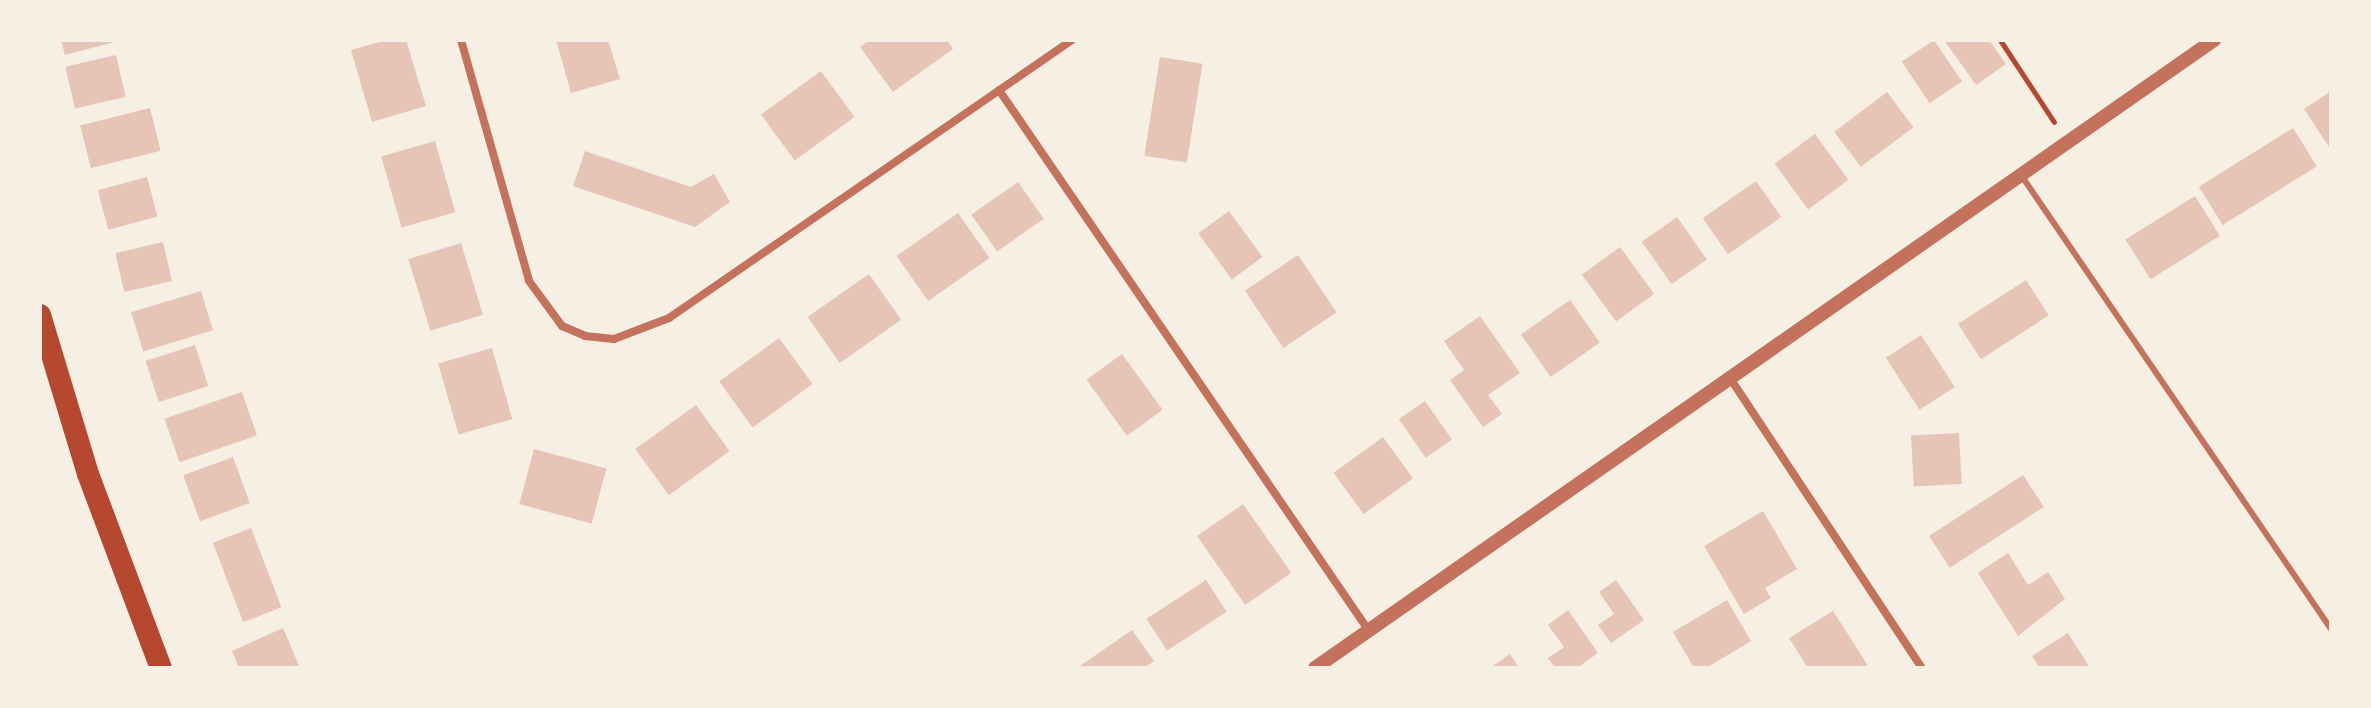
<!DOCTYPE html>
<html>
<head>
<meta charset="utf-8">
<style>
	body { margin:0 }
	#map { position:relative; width:2371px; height:708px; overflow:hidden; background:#f6efe4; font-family:Inter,sans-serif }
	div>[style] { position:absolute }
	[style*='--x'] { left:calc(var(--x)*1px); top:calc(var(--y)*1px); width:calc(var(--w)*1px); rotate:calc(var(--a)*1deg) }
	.building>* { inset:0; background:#e6c5b7; transform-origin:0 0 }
	.path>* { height:5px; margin:-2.5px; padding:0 2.5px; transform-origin:2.5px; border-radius:2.5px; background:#b5482f }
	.service>* { height:6px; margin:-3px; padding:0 3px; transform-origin:3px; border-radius:3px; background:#c5725c }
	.minor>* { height:8px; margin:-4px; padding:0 4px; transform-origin:4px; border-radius:4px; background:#c5725c }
	.tertiary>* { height:14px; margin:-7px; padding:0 7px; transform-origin:7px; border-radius:7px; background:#c5725c }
	.trunk>* { height:22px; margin:-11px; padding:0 11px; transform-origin:11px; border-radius:11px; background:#b5482f }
	span { translate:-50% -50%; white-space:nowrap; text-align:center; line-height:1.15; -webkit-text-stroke:7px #f6efe4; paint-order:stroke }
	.frame { position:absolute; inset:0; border:42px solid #f6efe4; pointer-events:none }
</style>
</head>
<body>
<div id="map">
	<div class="building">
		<i style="clip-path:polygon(61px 40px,118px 40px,118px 41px,65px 55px)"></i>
		<i style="clip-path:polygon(387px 40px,406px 40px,426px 106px,372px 122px,351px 50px)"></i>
		<i style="clip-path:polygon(556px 40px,608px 40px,620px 79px,571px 93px)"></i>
		<i style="clip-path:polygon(869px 40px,947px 40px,953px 49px,893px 92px,860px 47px)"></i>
		<i style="left:1934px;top:40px;width:50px;height:39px;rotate:56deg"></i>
		<i style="clip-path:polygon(1944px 40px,1989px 40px,2006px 64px,1976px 85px)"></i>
		<i style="left:116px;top:55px;width:43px;height:52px;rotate:77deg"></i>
		<i style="left:1160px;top:57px;width:43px;height:100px;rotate:9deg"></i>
		<i style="left:821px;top:71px;width:57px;height:74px;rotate:54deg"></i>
		<i style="clip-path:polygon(2331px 91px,2331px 150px,2304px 109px)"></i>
		<i style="left:1887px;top:92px;width:44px;height:66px;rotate:53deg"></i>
		<i style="left:150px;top:108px;width:44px;height:72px;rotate:76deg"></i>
		<i style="left:2293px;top:128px;width:45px;height:111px;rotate:58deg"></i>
		<i style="left:1815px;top:134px;width:57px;height:50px;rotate:54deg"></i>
		<i style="left:435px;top:141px;width:74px;height:56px;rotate:74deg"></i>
		<i style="clip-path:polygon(585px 151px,691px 187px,714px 174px,730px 202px,695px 227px,573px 186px)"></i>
		<i style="left:147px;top:177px;width:41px;height:51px;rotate:75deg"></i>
		<i style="left:1756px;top:181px;width:44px;height:65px;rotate:55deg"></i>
		<i style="left:1018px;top:182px;width:45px;height:57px;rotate:55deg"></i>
		<i style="left:2195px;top:196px;width:47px;height:82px;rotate:58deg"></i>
		<i style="left:1229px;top:211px;width:57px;height:38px;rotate:54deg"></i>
		<i style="left:958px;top:213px;width:55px;height:75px;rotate:55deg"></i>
		<i style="left:1677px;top:217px;width:52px;height:43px;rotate:55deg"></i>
		<i style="left:163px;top:242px;width:40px;height:49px;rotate:77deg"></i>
		<i style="left:461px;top:243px;width:75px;height:55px;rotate:73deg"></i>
		<i style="left:1620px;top:247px;width:58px;height:47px;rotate:54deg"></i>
		<i style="left:1298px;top:255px;width:69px;height:64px;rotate:56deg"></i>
		<i style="left:869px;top:274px;width:56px;height:75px;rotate:55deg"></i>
		<i style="left:2026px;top:280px;width:42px;height:81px;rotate:57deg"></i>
		<i style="left:201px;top:291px;width:41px;height:73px;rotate:73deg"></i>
		<i style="left:1570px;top:300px;width:52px;height:60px;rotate:55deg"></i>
		<i style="clip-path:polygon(1480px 316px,1520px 373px,1488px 395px,1502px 414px,1483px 427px,1450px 380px,1464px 370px,1444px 341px)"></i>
		<i style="left:1921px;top:335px;width:62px;height:42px;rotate:57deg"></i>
		<i style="left:779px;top:338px;width:57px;height:74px;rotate:54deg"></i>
		<i style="left:195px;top:345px;width:43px;height:52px;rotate:72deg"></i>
		<i style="left:492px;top:348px;width:74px;height:56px;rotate:74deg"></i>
		<i style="left:1122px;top:354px;width:69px;height:44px;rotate:54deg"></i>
		<i style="left:242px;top:392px;width:46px;height:82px;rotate:71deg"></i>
		<i style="left:1425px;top:401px;width:47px;height:32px;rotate:55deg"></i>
		<i style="left:696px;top:405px;width:57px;height:75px;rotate:54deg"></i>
		<i style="left:1959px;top:433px;width:51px;height:48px;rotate:87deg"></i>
		<i style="left:1383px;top:437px;width:51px;height:61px;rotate:54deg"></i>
		<i style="left:534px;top:449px;width:75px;height:57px;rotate:15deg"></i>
		<i style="left:233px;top:457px;width:49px;height:53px;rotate:70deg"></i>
		<i style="left:2023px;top:475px;width:38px;height:112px;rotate:57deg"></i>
		<i style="left:1243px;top:504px;width:84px;height:56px;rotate:55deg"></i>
		<i style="clip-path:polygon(1763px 511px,1797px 569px,1765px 588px,1771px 598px,1744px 614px,1704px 546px)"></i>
		<i style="left:251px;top:528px;width:85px;height:41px;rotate:69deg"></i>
		<i style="clip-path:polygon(2008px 553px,2028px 585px,2048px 572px,2065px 599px,2018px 636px,1978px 573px)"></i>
		<i style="left:1206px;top:580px;width:38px;height:71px;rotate:57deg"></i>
		<i style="clip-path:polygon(1616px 580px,1644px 620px,1611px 643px,1598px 625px,1614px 614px,1599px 592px)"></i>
		<i style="clip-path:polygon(1727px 600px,1751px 641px,1706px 668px,1694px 668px,1673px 632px)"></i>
		<i style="clip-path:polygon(1568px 610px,1598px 653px,1577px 668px,1555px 668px,1548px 658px,1564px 647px,1548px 625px)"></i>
		<i style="clip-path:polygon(1833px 611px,1862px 656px,1869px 668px,1808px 668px,1789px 638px)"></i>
		<i style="clip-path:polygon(283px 628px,300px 668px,239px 668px,232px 651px)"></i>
		<i style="clip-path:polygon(1132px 630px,1154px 661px,1144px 668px,1077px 668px)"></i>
		<i style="clip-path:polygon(2068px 633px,2090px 668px,2040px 668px,2032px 656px)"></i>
		<i style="clip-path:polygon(1510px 654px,1519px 668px,1490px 668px)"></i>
	</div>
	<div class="path">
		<i style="--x:2000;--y:40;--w:98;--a:56.6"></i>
	</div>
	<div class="service">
		<i style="--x:2021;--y:175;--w:550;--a:55.67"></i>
	</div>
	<div class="minor">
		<i style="--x:461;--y:40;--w:250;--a:74.2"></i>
		<i style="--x:529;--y:281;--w:56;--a:53.7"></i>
		<i style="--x:562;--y:326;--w:25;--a:23"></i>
		<i style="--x:585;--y:336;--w:29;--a:6"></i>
		<i style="--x:614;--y:339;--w:59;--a:-20.9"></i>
		<i style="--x:669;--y:318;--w:490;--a:-34.6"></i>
		<i style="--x:999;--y:90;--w:655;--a:55.63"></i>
		<i style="--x:1730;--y:378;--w:348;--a:56.5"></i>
	</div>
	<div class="tertiary">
		<i style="--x:1315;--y:668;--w:1097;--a:-34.94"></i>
	</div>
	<div class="trunk">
		<i style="--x:40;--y:315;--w:166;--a:73.2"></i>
		<i style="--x:88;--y:474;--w:207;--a:69.4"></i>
	</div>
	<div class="frame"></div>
</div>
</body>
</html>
